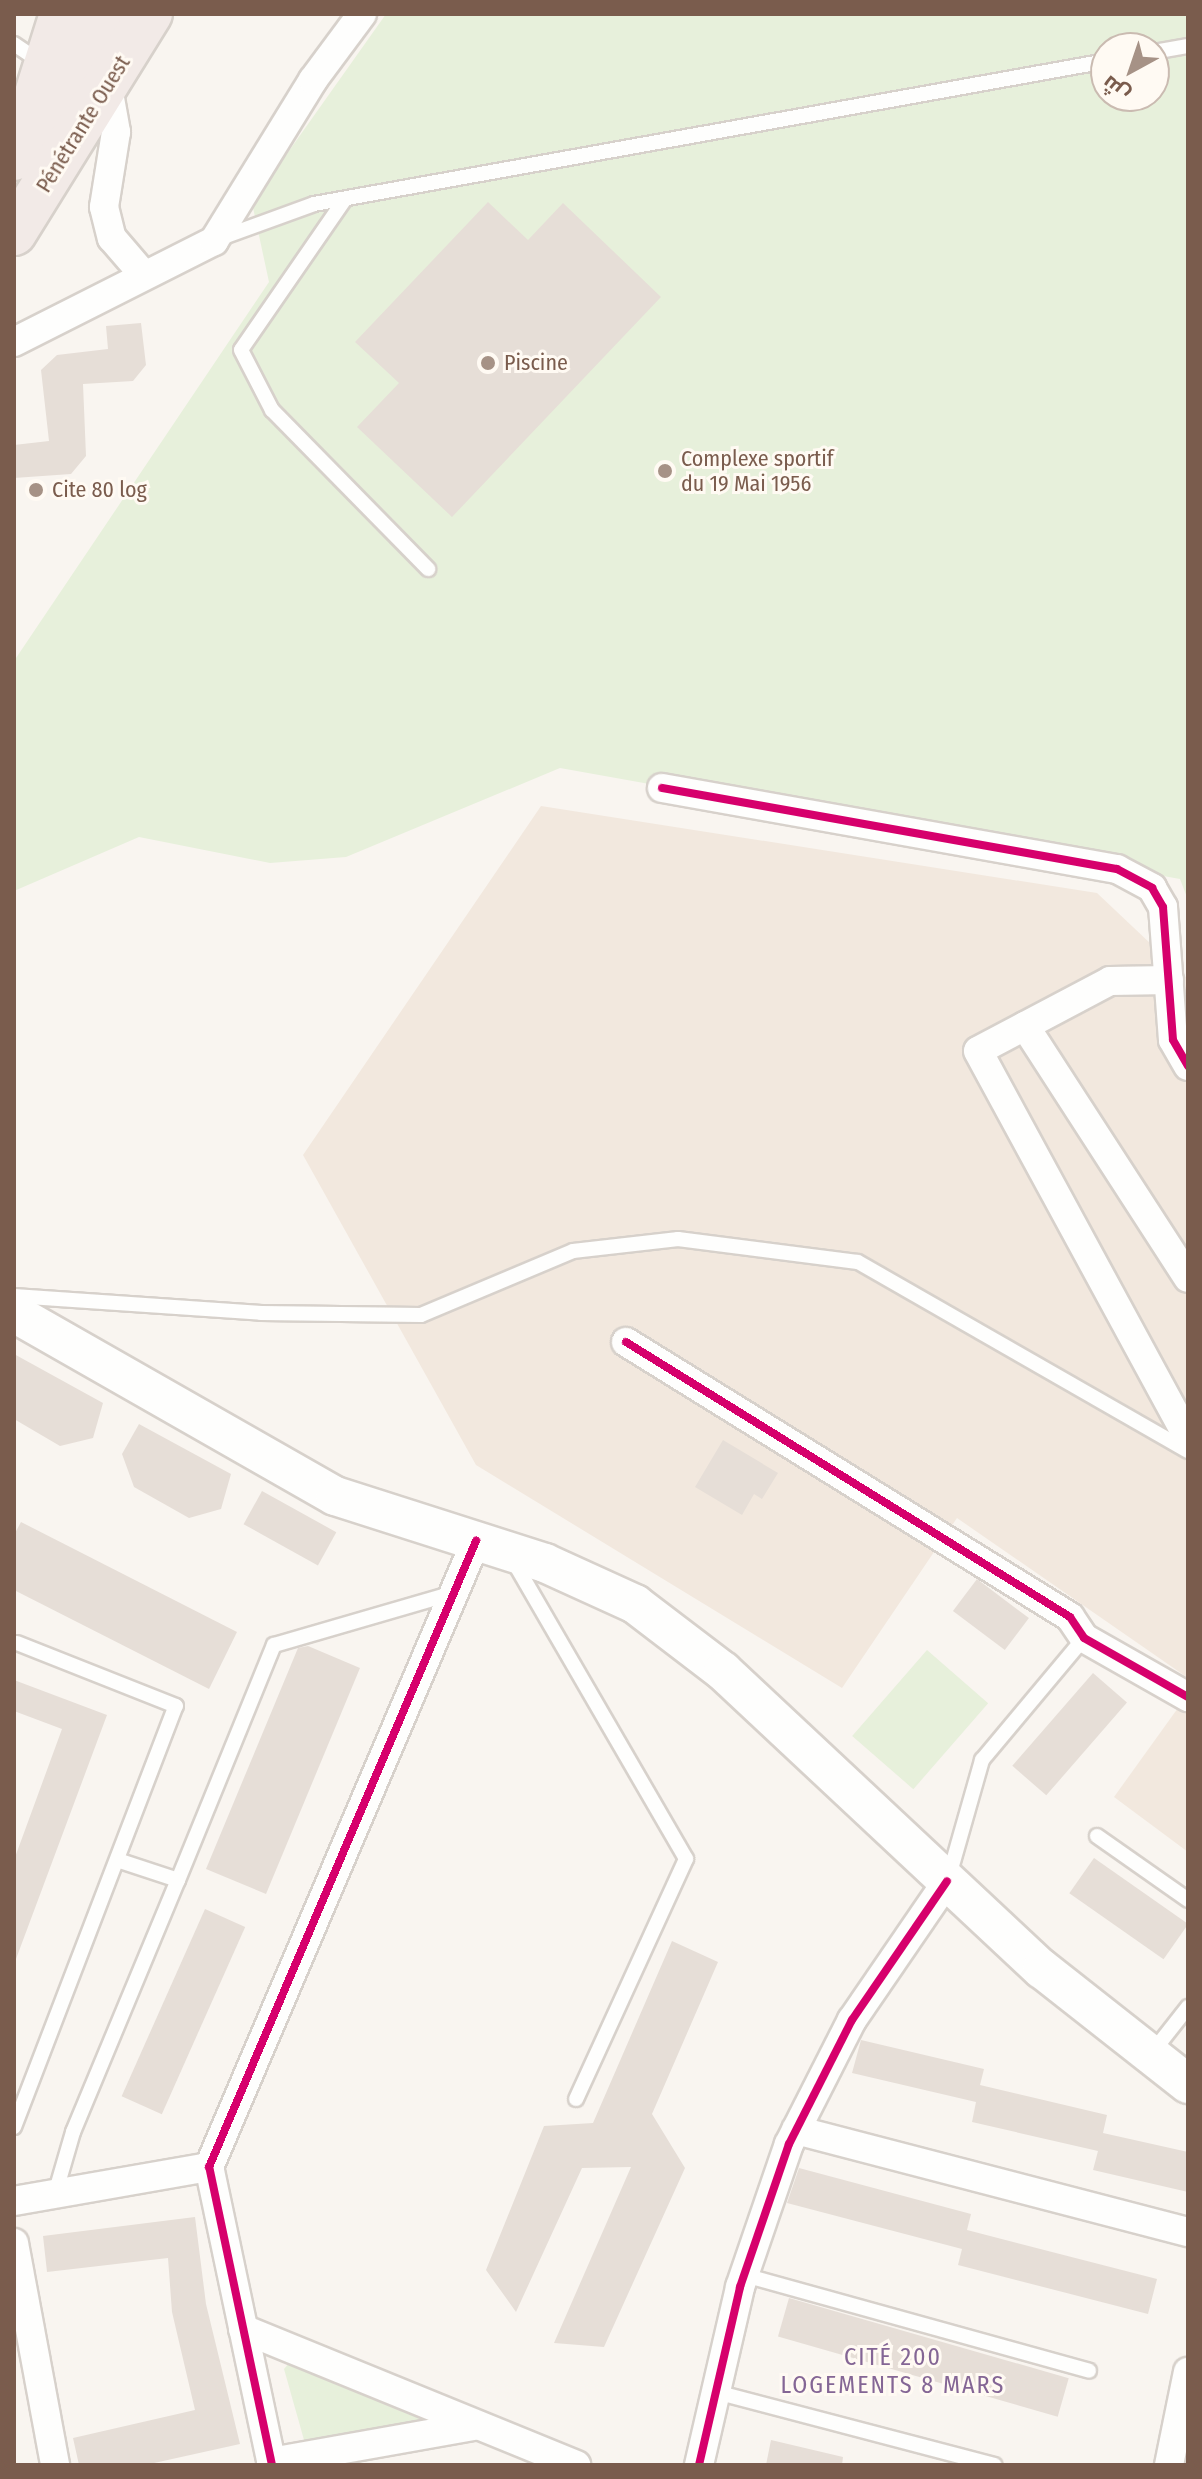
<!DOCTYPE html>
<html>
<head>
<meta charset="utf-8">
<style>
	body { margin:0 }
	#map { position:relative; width:1202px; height:2479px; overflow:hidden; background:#f9f5f0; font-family:"Fira Sans Condensed",Cairo,sans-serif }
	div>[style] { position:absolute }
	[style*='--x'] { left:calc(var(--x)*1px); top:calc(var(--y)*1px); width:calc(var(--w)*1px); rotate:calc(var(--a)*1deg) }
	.residential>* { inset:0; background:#f2e8de }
	.green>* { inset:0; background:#e7f0db; transform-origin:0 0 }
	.building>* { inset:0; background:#e6ded7; transform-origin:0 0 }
	.roads { filter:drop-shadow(2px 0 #d7d1cb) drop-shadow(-2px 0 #d7d1cb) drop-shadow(0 2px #d7d1cb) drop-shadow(0 -2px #d7d1cb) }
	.lane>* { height:14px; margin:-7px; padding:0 7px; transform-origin:7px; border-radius:7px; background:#fefefd }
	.street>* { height:28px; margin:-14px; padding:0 14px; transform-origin:14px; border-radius:14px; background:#fefefd }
	.secondary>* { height:38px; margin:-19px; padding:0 19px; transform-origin:19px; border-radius:19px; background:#fefefd }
	.highway>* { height:44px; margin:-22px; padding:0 22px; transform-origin:22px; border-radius:22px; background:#f2eae7 }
	.cycleway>* { height:8px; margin:-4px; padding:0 4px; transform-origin:4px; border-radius:4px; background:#d6006c }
	.dots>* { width:22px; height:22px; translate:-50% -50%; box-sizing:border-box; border:4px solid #fffaf3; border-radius:50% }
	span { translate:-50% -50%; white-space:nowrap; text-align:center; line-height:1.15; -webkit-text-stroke:6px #fffaf3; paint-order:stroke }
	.street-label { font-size:22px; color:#7a5c4d }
	.poi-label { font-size:22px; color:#7a5c4d }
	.left { translate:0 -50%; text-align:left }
	.neighbourhood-label { font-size:24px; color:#846695; letter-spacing:2px }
	.frame { position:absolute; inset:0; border:16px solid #7a5c4d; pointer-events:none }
	.north { position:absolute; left:1090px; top:32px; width:80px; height:80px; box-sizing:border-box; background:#fffaf3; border:2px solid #cabbb1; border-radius:50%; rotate:220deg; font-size:22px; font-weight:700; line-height:32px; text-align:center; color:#7a5c4d }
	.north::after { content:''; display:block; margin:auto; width:28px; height:36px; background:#a69286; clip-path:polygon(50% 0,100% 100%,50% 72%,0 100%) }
</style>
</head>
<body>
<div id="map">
	<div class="residential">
		<i style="clip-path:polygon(541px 806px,1097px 893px,1188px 979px,1188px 1678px,957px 1518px,842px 1688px,476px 1465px,303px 1155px)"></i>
		<i style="clip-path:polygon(1188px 1694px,1188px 1852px,1114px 1797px)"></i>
	</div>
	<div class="green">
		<i style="clip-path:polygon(evenodd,386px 14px,1188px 14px,1188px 900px,1180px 879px,560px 768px,346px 857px,270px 863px,139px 837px,14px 891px,14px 661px,269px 282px,252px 203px,386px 14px,1106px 48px,1154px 48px,1154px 96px,1106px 96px,1106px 48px)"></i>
		<i style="left:927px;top:1650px;width:81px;height:114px;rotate:41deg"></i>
		<i style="clip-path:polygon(289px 2363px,424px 2420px,306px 2447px,284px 2369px)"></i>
	</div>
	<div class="building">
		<i style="clip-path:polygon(488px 202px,528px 240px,563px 203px,661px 297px,452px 517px,357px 427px,399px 383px,355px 342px)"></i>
		<i style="clip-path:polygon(141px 323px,146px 365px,133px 381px,83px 384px,86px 456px,71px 474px,14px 478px,14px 445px,49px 441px,41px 370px,57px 355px,108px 349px,106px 326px)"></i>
		<i style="clip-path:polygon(14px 1354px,103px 1403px,93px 1438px,60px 1446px,14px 1419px)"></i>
		<i style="clip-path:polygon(139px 1424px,231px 1474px,221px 1509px,189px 1518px,134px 1487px,122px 1454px)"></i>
		<i style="clip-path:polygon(723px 1440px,778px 1473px,762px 1499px,754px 1494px,742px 1515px,695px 1487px)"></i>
		<i style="left:262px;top:1491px;width:85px;height:38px;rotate:29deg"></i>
		<i style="clip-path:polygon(21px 1522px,237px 1632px,209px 1689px,14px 1590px,14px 1535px)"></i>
		<i style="left:977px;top:1579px;width:65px;height:40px;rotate:37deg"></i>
		<i style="clip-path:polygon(308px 1646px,360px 1668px,266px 1894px,206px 1869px,298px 1648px)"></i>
		<i style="left:1093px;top:1673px;width:45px;height:123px;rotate:41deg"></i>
		<i style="clip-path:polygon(14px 1680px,107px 1715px,16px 1959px,14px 1860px,62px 1729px,14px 1711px)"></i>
		<i style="left:1094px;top:1858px;width:115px;height:43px;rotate:35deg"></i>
		<i style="left:205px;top:1909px;width:44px;height:205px;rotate:24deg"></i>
		<i style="clip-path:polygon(672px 1941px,718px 1962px,652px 2114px,685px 2168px,604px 2347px,554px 2343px,631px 2167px,582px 2168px,516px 2312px,486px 2270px,544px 2126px,593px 2123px)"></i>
		<i style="clip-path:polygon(861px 2040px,984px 2069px,980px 2085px,1107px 2115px,1103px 2133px,1188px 2152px,1188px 2192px,1093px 2170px,1098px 2151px,972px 2122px,976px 2102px,852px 2073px)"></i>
		<i style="clip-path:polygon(799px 2168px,971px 2214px,967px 2230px,1157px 2279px,1148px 2314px,958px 2265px,962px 2249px,787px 2203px)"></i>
		<i style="clip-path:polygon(195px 2217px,206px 2304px,240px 2444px,145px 2465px,79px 2465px,73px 2438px,195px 2410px,172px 2312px,168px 2258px,47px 2272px,43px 2236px)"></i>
		<i style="left:789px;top:2298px;width:291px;height:40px;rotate:16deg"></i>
		<i style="clip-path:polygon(771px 2440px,843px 2457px,842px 2465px,766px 2465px)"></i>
	</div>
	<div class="roads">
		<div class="lane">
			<i style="--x:14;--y:44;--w:34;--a:34"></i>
			<i style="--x:1154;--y:52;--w:35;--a:-10"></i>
			<i style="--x:345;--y:199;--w:183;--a:124.6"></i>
			<i style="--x:241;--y:350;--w:68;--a:62.7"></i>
			<i style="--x:272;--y:410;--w:223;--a:45.5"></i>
			<i style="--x:218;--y:239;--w:102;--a:-20"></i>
			<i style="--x:314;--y:204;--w:805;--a:-10.23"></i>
			<i style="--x:14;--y:1296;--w:248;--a:3.9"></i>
			<i style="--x:261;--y:1313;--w:160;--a:0.7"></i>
			<i style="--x:421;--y:1315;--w:165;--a:-22.8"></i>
			<i style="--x:573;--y:1251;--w:106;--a:-6.5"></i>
			<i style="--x:678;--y:1239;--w:181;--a:7.3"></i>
			<i style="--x:858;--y:1262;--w:380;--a:29.8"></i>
			<i style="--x:514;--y:1562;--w:343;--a:59.9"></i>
			<i style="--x:686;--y:1859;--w:264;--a:114.6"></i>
			<i style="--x:1097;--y:1836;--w:111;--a:35.1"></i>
			<i style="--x:949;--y:1876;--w:121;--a:-74.1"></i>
			<i style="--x:982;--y:1760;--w:159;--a:-50.1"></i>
			<i style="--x:178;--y:1880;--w:254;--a:-67.8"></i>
			<i style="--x:274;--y:1645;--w:186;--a:-16.2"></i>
			<i style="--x:1151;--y:2054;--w:60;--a:-51.8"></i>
			<i style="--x:14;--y:2127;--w:451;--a:-69"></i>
			<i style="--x:176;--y:1706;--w:171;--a:-158.4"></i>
			<i style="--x:55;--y:2194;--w:65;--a:-73.8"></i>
			<i style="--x:73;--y:2132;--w:273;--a:-67.4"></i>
			<i style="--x:178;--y:1880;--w:64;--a:-161.8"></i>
			<i style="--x:744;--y:2275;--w:358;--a:15.5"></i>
			<i style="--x:716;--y:2392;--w:288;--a:14.7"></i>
		</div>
		<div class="street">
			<i style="--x:108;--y:87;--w:46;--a:79.9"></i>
			<i style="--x:116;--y:132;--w:76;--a:99.1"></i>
			<i style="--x:104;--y:207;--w:32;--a:76"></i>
			<i style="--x:112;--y:238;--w:48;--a:49.3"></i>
			<i style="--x:14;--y:342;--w:224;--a:-26.8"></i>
			<i style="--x:214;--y:241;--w:189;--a:-58.4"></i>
			<i style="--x:313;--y:80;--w:82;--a:-53.4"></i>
			<i style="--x:662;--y:788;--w:462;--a:10.1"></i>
			<i style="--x:1117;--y:869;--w:40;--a:28"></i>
			<i style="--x:1152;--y:888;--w:22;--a:60"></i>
			<i style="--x:1163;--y:907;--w:133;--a:85.7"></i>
			<i style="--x:1173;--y:1040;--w:30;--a:60"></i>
			<i style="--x:1169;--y:980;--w:59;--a:179"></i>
			<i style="--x:1110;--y:981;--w:149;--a:152.1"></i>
			<i style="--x:978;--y:1051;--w:440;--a:61.5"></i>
			<i style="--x:1025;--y:1026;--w:300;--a:57.1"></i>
			<i style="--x:626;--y:1342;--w:522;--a:31.77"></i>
			<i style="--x:1070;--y:1617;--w:25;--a:56"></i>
			<i style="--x:1084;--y:1638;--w:120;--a:29.6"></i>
			<i style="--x:796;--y:2130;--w:405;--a:14.6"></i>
			<i style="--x:14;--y:2201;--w:198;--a:-9.9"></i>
			<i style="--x:14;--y:2243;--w:226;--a:79.5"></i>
			<i style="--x:243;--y:2329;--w:360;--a:22.2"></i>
			<i style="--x:271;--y:2462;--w:210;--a:-10.1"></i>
			<i style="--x:272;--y:2465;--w:305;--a:-101.9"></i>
			<i style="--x:209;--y:2167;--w:681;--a:-66.9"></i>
			<i style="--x:699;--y:2465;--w:183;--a:-77"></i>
			<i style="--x:740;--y:2287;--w:151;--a:-71.1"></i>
			<i style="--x:789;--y:2144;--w:139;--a:-63.1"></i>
			<i style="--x:852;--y:2020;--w:168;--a:-55.6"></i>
			<i style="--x:1169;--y:2465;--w:95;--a:-78.5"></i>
		</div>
		<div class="secondary">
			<i style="--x:14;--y:1313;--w:369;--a:29.7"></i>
			<i style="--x:335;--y:1496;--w:220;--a:17.7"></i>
			<i style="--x:545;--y:1563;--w:99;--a:24.5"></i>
			<i style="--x:635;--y:1604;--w:111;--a:37.3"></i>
			<i style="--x:723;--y:1671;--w:437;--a:43.1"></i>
			<i style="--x:1042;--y:1969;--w:186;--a:38.2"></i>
		</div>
		<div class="highway">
			<i style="--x:34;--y:103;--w:93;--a:-72.5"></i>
			<i style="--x:14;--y:158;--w:173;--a:-56.3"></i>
			<i style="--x:14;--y:233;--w:258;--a:-58.2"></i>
		</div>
	</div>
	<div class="cycleway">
		<i style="--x:662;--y:788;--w:462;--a:10.1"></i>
		<i style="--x:1117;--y:869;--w:40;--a:28"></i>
		<i style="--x:1152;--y:888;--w:22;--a:60"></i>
		<i style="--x:1163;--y:907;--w:133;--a:85.7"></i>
		<i style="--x:1173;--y:1040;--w:30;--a:60"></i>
		<i style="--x:626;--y:1342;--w:522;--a:31.77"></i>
		<i style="--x:1070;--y:1617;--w:25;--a:56"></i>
		<i style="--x:1084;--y:1638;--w:120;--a:29.6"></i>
		<i style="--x:272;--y:2465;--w:305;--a:-101.9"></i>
		<i style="--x:209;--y:2167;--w:681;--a:-66.9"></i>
		<i style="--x:699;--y:2465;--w:183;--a:-77"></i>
		<i style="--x:740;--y:2287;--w:151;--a:-71.1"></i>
		<i style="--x:789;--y:2144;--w:139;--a:-63.1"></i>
		<i style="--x:852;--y:2020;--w:168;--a:-55.6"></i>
	</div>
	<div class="dots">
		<i style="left:488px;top:363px;background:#a69286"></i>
		<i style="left:665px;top:471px;background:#a69286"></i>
		<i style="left:36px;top:490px;background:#a69286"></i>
	</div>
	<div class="street-label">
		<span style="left:83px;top:124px;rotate:-58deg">Pénétrante Ouest</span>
	</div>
	<div class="poi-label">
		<span class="left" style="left:504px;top:363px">Piscine</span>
		<span class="left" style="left:681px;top:471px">Complexe sportif<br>du 19 Mai 1956</span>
		<span class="left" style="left:52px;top:490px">Cite 80 log</span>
	</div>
	<div class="neighbourhood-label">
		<span style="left:893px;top:2372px">CITÉ 200<br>LOGEMENTS 8 MARS</span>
	</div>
	<div class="frame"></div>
	<div class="north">ش</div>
</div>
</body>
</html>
